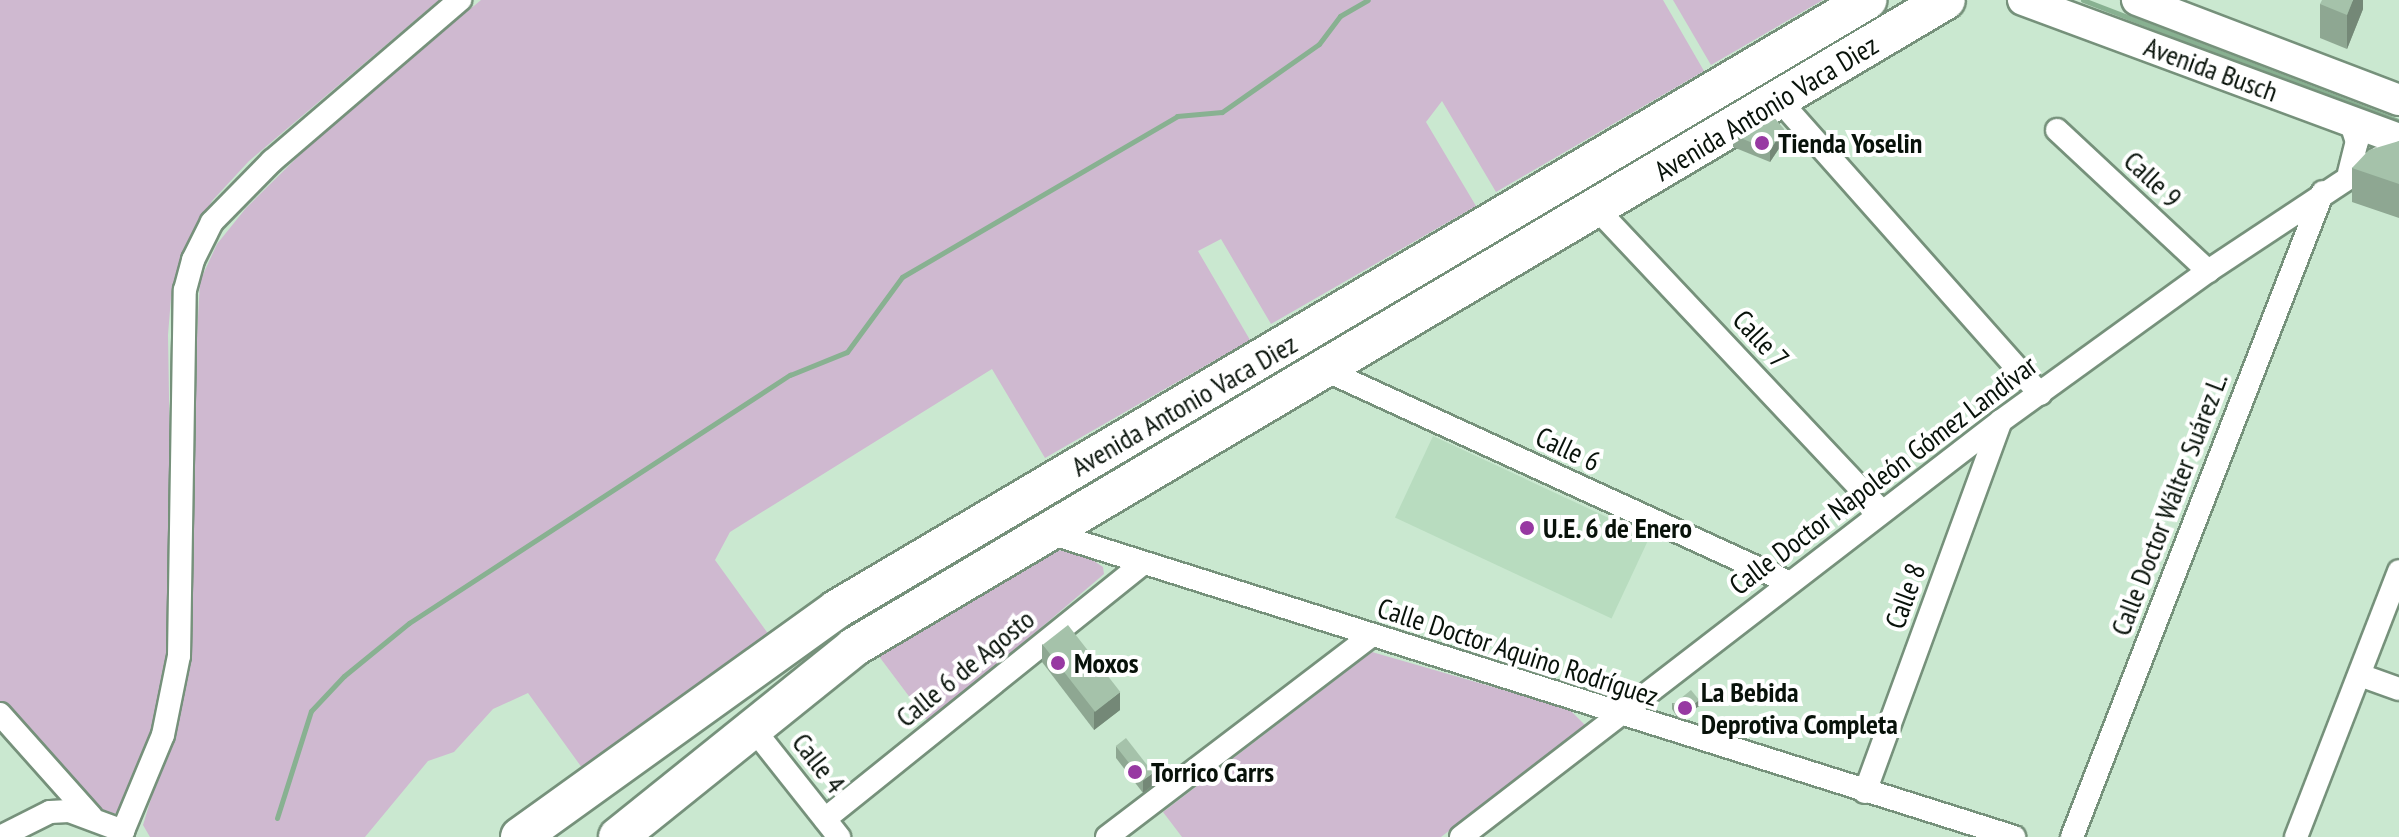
<!DOCTYPE html>
<html>
<head>
<meta charset="utf-8">
<style>
	body { margin:0 }
	#map { position:relative; width:2399px; height:837px; overflow:hidden; background:#cae8d0; font-family:"PT Sans Narrow",sans-serif }
	div>[style] { position:absolute }
	[style*='--x'] { left:calc(var(--x)*1px); top:calc(var(--y)*1px); width:calc(var(--w)*1px); rotate:calc(var(--a)*1deg) }
	.built>* { inset:0; background:#b8dcbf; transform-origin:0 0 }
	.green>* { inset:0; background:#cfb9d0 }
	.stream>* { height:5px; margin:-2.5px; padding:0 2.5px; transform-origin:2.5px; border-radius:2.5px; background:#88b191 }
	.roads { filter:drop-shadow(2px 0 #76917b) drop-shadow(-2px 0 #76917b) drop-shadow(0 2px #76917b) drop-shadow(0 -2px #76917b) }
	.street>* { height:22px; margin:-11px; padding:0 11px; transform-origin:11px; border-radius:11px; background:#fff }
	.secondary>* { height:30px; margin:-15px; padding:0 15px; transform-origin:15px; border-radius:15px; background:#fff }
	.highway>* { height:38px; margin:-19px; padding:0 19px; transform-origin:19px; border-radius:19px; background:#fff }
	.wall>* { inset:0; background:#8ea792 }
	.shaded-wall>* { inset:0; background:#748877 }
	.building>* { inset:0; background:#a5c2aa; transform-origin:0 0 }
	.dots>* { width:22px; height:22px; translate:-50% -50%; box-sizing:border-box; border:4px solid #fff; border-radius:50% }
	span { translate:-50% -50%; white-space:nowrap; text-align:center; line-height:1.15; -webkit-text-stroke:8px #fff; paint-order:stroke }
	.street-label { font-size:28px; color:#08120a }
	.poi-label { font-size:28px; color:#08120a; font-weight:700 }
	.left { translate:0 -50%; text-align:left }
</style>
</head>
<body>
<div id="map">
	<div class="built">
		<i style="left:1433px;top:436px;width:239px;height:90px;rotate:25deg"></i>
	</div>
	<div class="green">
		<i style="clip-path:polygon(0 0,439px 0,249px 161px,212px 201px,188px 243px,171px 298px,168px 335px,173px 638px,163px 703px,128px 805px,108px 818px,0 702px)"></i>
		<i style="clip-path:polygon(481px 0,1663px 0,1704px 71px,1496px 192px,1442px 101px,1426px 122px,1476px 206px,1271px 324px,1221px 239px,1198px 251px,1250px 340px,1045px 458px,992px 369px,730px 532px,715px 560px,772px 639px,585px 772px,528px 693px,493px 709px,454px 752px,428px 761px,365px 837px,150px 837px,143px 825px,184px 691px,193px 623px,190px 466px,200px 281px,217px 244px,246px 208px,323px 132px)"></i>
		<i style="clip-path:polygon(1673px 0,1823px 0,1711px 65px)"></i>
		<i style="clip-path:polygon(1052px 549px,1085px 555px,1103px 567px,1104px 574px,929px 723px,875px 651px)"></i>
		<i style="clip-path:polygon(1372px 652px,1569px 709px,1585px 725px,1441px 837px,1182px 837px,1163px 812px)"></i>
	</div>
	<div class="stream">
		<i style="--x:2083;--y:0;--w:338;--a:21"></i>
		<i style="--x:277;--y:818;--w:112;--a:-72.4"></i>
		<i style="--x:311;--y:711;--w:48;--a:-46.7"></i>
		<i style="--x:344;--y:676;--w:84;--a:-39.2"></i>
		<i style="--x:409;--y:623;--w:455;--a:-33.1"></i>
		<i style="--x:790;--y:375;--w:61;--a:-22"></i>
		<i style="--x:847;--y:352;--w:93;--a:-53.7"></i>
		<i style="--x:902;--y:277;--w:319;--a:-30.3"></i>
		<i style="--x:1177;--y:116;--w:45;--a:-5.1"></i>
		<i style="--x:1222;--y:112;--w:118;--a:-35"></i>
		<i style="--x:1319;--y:44;--w:35;--a:-53"></i>
		<i style="--x:1340;--y:16;--w:32;--a:-30"></i>
	</div>
	<div class="roads">
		<div class="street">
			<i style="--x:1780;--y:101;--w:392;--a:48.4"></i>
			<i style="--x:2057;--y:130;--w:207;--a:43"></i>
			<i style="--x:2349;--y:173;--w:32;--a:-76"></i>
			<i style="--x:2357;--y:142;--w:22;--a:-108"></i>
			<i style="--x:1596;--y:208;--w:417;--a:46.7"></i>
			<i style="--x:1323;--y:369;--w:511;--a:24.61"></i>
			<i style="--x:1050;--y:533;--w:1011;--a:17.5"></i>
			<i style="--x:2360;--y:675;--w:41;--a:19.7"></i>
			<i style="--x:0;--y:714;--w:137;--a:48.3"></i>
			<i style="--x:751;--y:726;--w:142;--a:51.6"></i>
			<i style="--x:1865;--y:792;--w:395;--a:-69.9"></i>
			<i style="--x:825;--y:819;--w:408;--a:-38.8"></i>
			<i style="--x:0;--y:837;--w:56;--a:-26.6"></i>
			<i style="--x:50;--y:812;--w:19;--a:-3"></i>
			<i style="--x:69;--y:811;--w:58;--a:20.3"></i>
			<i style="--x:123;--y:831;--w:104;--a:-67.4"></i>
			<i style="--x:163;--y:735;--w:81;--a:-78.6"></i>
			<i style="--x:179;--y:656;--w:366;--a:-89.1"></i>
			<i style="--x:185;--y:290;--w:31;--a:-75"></i>
			<i style="--x:193;--y:260;--w:42;--a:-63.4"></i>
			<i style="--x:212;--y:222;--w:86;--a:-45.5"></i>
			<i style="--x:272;--y:161;--w:248;--a:-40.6"></i>
			<i style="--x:1107;--y:837;--w:332;--a:-37.3"></i>
			<i style="--x:1461;--y:837;--w:682;--a:-37.61"></i>
			<i style="--x:2001;--y:421;--w:256;--a:-35.9"></i>
			<i style="--x:2208;--y:271;--w:205;--a:-33.5"></i>
			<i style="--x:2072;--y:837;--w:692;--a:-68.74"></i>
			<i style="--x:2296;--y:837;--w:285;--a:-68.8"></i>
		</div>
		<div class="secondary">
			<i style="--x:2023;--y:0;--w:401;--a:20.3"></i>
			<i style="--x:2137;--y:0;--w:280;--a:20.9"></i>
		</div>
		<div class="highway">
			<i style="--x:520;--y:837;--w:390;--a:-35.7"></i>
			<i style="--x:837;--y:609;--w:1197;--a:-30.59"></i>
			<i style="--x:618;--y:837;--w:303;--a:-38.8"></i>
			<i style="--x:854;--y:647;--w:1269;--a:-30.65"></i>
		</div>
	</div>
	<div class="wall">
		<i style="clip-path:polygon(2363px 0,2363px 9px,2347px 49px,2320px 38px,2320px 4px)"></i>
		<i style="clip-path:polygon(1733px 135px,1784px 141px,1770px 162px,1733px 147px)"></i>
		<i style="clip-path:polygon(2399px 141px,2399px 218px,2352px 202px,2352px 168px)"></i>
		<i style="clip-path:polygon(1042px 644px,1120px 710px,1094px 730px,1042px 662px)"></i>
		<i style="clip-path:polygon(1672px 703px,1699px 706px,1679px 720px,1672px 709px)"></i>
		<i style="clip-path:polygon(1116px 746px,1153px 785px,1143px 793px,1116px 758px)"></i>
	</div>
	<div class="shaded-wall">
		<i style="clip-path:polygon(2353px 0,2363px 0,2363px 9px,2347px 49px,2347px 15px)"></i>
		<i style="clip-path:polygon(1784px 129px,1784px 141px,1770px 162px,1770px 150px)"></i>
		<i style="clip-path:polygon(1120px 692px,1120px 710px,1094px 730px,1094px 712px)"></i>
		<i style="clip-path:polygon(1699px 700px,1699px 706px,1679px 720px,1679px 714px)"></i>
		<i style="clip-path:polygon(1153px 773px,1153px 785px,1143px 793px,1143px 780px)"></i>
	</div>
	<div class="building">
		<i style="clip-path:polygon(2322px 0,2353px 0,2347px 15px,2320px 4px)"></i>
		<i style="clip-path:polygon(1772px 115px,1784px 129px,1770px 150px,1733px 135px)"></i>
		<i style="clip-path:polygon(2399px 141px,2399px 184px,2352px 168px,2369px 150px)"></i>
		<i style="left:1068px;top:625px;width:85px;height:32px;rotate:52deg"></i>
		<i style="left:1691px;top:690px;width:13px;height:23px;rotate:51deg"></i>
		<i style="left:1126px;top:738px;width:44px;height:13px;rotate:52deg"></i>
	</div>
	<div class="dots">
		<i style="left:1762px;top:143px;background:#9739a2"></i>
		<i style="left:1527px;top:528px;background:#9739a2"></i>
		<i style="left:1058px;top:663px;background:#9739a2"></i>
		<i style="left:1685px;top:708px;background:#9739a2"></i>
		<i style="left:1135px;top:772px;background:#9739a2"></i>
	</div>
	<div class="street-label">
		<span style="left:2211px;top:69px;rotate:20deg">Avenida Busch</span>
		<span style="left:1766px;top:108px;rotate:-31deg">Avenida Antonio Vaca Diez</span>
		<span style="left:2153px;top:179px;rotate:43deg">Calle 9</span>
		<span style="left:1761px;top:339px;rotate:47deg">Calle 7</span>
		<span style="left:1184px;top:405px;rotate:-30deg">Avenida Antonio Vaca Diez</span>
		<span style="left:1568px;top:449px;rotate:25deg">Calle 6</span>
		<span style="left:1883px;top:475px;rotate:-37deg">Calle Doctor Napoleón Gómez Landívar</span>
		<span style="left:2169px;top:504px;rotate:-69deg">Calle Doctor Wálter Suárez L.</span>
		<span style="left:1905px;top:596px;rotate:-70deg">Calle 8</span>
		<span style="left:1518px;top:652px;rotate:18deg">Calle Doctor Aquino Rodríguez</span>
		<span style="left:965px;top:668px;rotate:-39deg">Calle 6 de Agosto</span>
		<span style="left:819px;top:763px;rotate:52deg">Calle 4</span>
	</div>
	<div class="poi-label">
		<span class="left" style="left:1778px;top:143px">Tienda Yoselin</span>
		<span class="left" style="left:1543px;top:528px">U.E. 6 de Enero</span>
		<span class="left" style="left:1074px;top:663px">Moxos</span>
		<span class="left" style="left:1701px;top:708px">La Bebida<br>Deprotiva Completa</span>
		<span class="left" style="left:1151px;top:772px">Torrico Carrs</span>
	</div>
</div>
</body>
</html>
